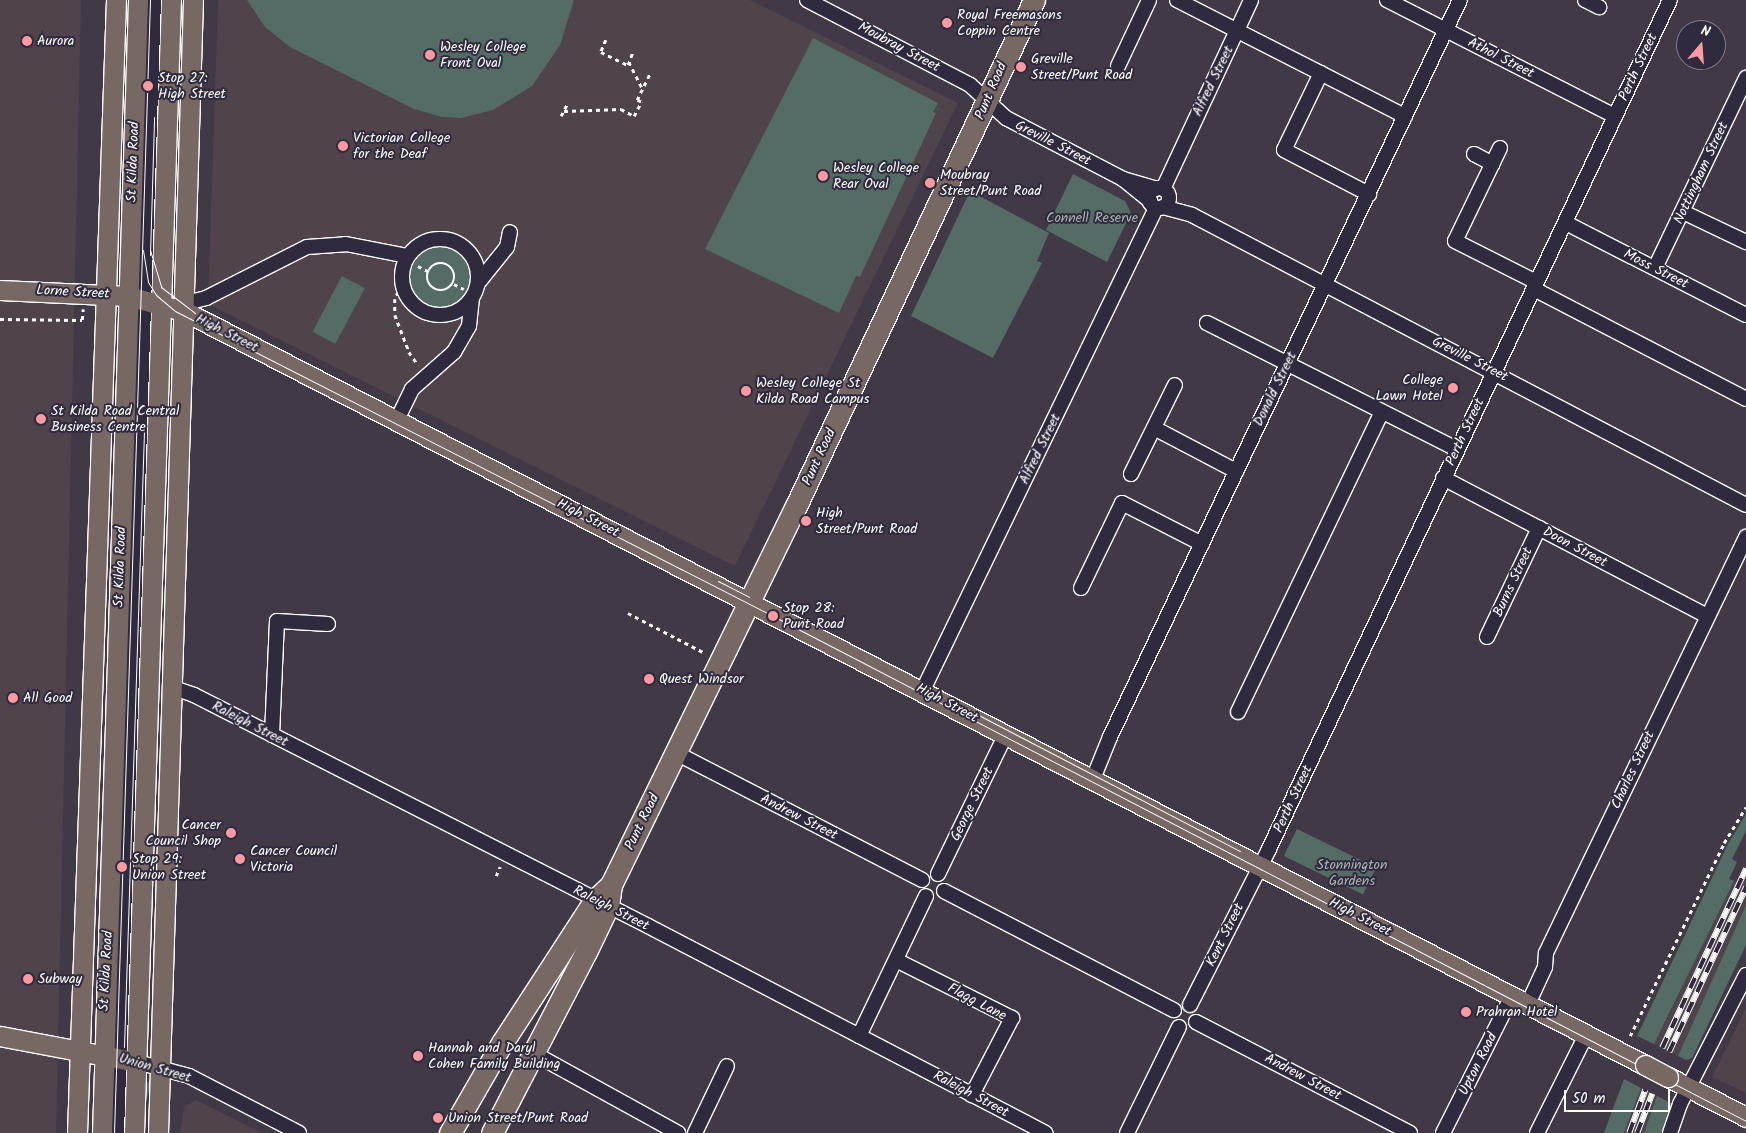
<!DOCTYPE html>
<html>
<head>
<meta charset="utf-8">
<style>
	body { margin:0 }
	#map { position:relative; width:1746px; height:1133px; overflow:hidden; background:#423946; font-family:Kalam,sans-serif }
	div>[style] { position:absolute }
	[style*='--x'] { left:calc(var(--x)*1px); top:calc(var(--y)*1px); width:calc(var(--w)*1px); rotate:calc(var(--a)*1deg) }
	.built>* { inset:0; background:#4f434c }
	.green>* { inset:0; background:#556b66; transform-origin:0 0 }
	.round { border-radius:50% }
	.path>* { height:2.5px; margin-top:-1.25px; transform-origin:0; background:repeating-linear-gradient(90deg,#fff 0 4px,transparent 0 8px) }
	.path>.ring { margin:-1.25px; padding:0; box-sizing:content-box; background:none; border:2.5px solid #fff; border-radius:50% }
	.roads { filter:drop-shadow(1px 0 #fff) drop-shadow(-1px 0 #fff) drop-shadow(0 1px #fff) drop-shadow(0 -1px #fff) }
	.minor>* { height:14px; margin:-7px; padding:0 7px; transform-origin:7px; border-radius:7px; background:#2f2a3d }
	.minor>.ring { margin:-7px; padding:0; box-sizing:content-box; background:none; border:14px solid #2f2a3d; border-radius:50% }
	.major>* { height:19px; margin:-9.5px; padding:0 9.5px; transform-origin:9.5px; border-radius:9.5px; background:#776864 }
	.highway>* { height:21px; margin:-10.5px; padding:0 10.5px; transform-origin:10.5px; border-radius:10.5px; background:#776864 }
	.tram>* { height:1px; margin:-0.5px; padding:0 0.5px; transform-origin:0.5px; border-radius:0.5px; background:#fff }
	.rail>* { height:5.5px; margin-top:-2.75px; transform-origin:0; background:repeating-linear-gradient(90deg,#2f2a3d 0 11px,#fff 0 22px); box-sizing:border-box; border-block:1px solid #fff }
	.bridges { filter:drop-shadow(1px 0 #fff) drop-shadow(-1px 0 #fff) drop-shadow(0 1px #fff) drop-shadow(0 -1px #fff) }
	.major-bridge>* { height:19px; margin:-9.5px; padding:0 9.5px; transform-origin:9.5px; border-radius:9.5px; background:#776864 }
	.dots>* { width:14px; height:14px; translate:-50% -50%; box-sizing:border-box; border:2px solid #2f2a3d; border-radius:50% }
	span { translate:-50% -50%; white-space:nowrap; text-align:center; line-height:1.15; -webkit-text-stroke:4px #2f2a3d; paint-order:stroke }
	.poi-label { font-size:14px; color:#fff }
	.left { translate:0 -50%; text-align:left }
	.right { translate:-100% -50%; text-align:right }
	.street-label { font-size:14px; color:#fff }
	.park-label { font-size:14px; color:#aab5b2 }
	.north { position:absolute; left:1676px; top:20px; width:50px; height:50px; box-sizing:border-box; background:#2f2a3d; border:1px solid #827f8b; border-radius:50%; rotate:18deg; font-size:14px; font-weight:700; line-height:20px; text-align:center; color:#fff }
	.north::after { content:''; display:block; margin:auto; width:18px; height:22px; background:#ff9aa2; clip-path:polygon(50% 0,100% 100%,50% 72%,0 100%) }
	.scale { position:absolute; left:1564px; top:1090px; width:106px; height:22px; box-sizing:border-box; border:2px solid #fff; border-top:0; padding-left:6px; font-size:15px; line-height:18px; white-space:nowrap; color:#fff; -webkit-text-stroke:4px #2f2a3d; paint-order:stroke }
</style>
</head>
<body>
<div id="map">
	<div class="built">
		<i style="clip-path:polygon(0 0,81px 0,56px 1133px,0 1133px)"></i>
		<i style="clip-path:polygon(218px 0,750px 0,958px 103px,735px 566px,208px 304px)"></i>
		<i style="clip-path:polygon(1746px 863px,1746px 905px,1678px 1056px,1654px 1044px,1734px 881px,1737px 883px)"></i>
		<i style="clip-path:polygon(1745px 1010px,1746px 1010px,1746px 1093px,1712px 1077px)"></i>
		<i style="clip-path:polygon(1641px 1088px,1657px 1096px,1644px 1133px,1624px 1133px)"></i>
		<i style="clip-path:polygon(196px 1100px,262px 1133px,180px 1133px,184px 1107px)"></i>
	</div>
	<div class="green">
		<i style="clip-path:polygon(247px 0,574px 0,560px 45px,532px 86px,493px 110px,461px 118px,442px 117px,414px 109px,290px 47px,265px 27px)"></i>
		<i style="clip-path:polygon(813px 38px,938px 103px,933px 112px,936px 113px,860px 277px,856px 276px,839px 313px,705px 249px)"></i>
		<i style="clip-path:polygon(1073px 174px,1125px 201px,1131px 213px,1107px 262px,1046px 230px)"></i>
		<i style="clip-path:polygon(970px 191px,1049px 233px,1037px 261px,1042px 263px,993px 358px,911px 316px)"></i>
		<i class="round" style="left:410px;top:247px;width:62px;height:62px"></i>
		<i style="left:342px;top:276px;width:26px;height:63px;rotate:28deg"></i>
		<i style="clip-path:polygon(1746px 814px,1746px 831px,1732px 859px,1737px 862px,1729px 879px,1734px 881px,1654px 1044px,1637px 1036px,1728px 844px)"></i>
		<i style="left:1297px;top:829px;width:88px;height:30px;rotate:26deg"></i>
		<i style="clip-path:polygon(1746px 905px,1746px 945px,1692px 1058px,1686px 1060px,1678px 1056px)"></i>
		<i style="clip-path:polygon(1624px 1079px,1641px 1088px,1624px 1133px,1604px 1133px)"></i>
		<i style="left:143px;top:1081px;width:8px;height:52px;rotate:14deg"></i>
		<i style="clip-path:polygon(1657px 1096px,1673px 1104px,1662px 1133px,1644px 1133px)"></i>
	</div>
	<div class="path">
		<i style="--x:606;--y:40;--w:13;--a:113"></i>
		<i style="--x:601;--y:52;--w:30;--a:26"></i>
		<i style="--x:628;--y:65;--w:15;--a:-70"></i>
		<i style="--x:629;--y:62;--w:28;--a:63"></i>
		<i style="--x:564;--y:111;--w:57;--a:-2"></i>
		<i style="--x:621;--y:109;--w:15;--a:28"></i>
		<i style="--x:634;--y:116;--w:16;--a:-63"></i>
		<i style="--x:641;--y:102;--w:4;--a:-153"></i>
		<i style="--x:637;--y:100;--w:28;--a:-64"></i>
		<i style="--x:561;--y:116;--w:13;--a:-63"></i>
		<i class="ring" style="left:427px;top:263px;width:25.5px;height:25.5px"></i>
		<i style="--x:418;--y:266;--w:11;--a:27"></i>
		<i style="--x:454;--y:284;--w:11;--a:27"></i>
		<i style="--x:402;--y:285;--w:16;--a:117"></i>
		<i style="--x:395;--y:299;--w:16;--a:90"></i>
		<i style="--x:395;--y:315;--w:40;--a:69"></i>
		<i style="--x:409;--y:352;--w:16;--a:55"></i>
		<i style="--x:0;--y:319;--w:82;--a:0.7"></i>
		<i style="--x:82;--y:320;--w:11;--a:-85"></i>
		<i style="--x:628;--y:613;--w:87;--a:27.5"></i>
		<i style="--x:496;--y:876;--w:10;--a:-66"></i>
		<i style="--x:1630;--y:1036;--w:215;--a:-64"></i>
		<i style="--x:1724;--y:843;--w:42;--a:-58.6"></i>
	</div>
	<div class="roads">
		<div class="minor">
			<i style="--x:807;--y:0;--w:184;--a:27.5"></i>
			<i style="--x:970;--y:85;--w:49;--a:42.5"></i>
			<i style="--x:1006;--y:118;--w:132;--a:27.5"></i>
			<i style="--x:1123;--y:179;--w:35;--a:16"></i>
			<i style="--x:1177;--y:0;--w:256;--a:27"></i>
			<i style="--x:1387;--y:0;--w:256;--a:27"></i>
			<i style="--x:1585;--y:0;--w:16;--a:27"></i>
			<i style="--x:1118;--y:66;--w:73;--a:-64.8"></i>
			<i style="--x:1321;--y:73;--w:85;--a:115.7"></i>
			<i style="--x:1284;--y:150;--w:96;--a:27.4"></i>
			<i style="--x:1500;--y:148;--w:103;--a:115.8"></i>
			<i style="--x:1455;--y:241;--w:91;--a:26.8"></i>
			<i style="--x:1474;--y:154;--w:21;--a:28"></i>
			<i style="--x:1123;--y:179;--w:35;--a:39"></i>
			<i class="ring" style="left:1149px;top:188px;width:6px;height:6px"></i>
			<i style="--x:1163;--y:189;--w:208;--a:-65"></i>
			<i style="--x:1163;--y:207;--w:30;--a:15"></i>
			<i style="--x:1192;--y:215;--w:625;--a:27.63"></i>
			<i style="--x:1683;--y:212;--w:70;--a:25.5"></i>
			<i style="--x:1566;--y:223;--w:202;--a:27.1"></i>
			<i class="ring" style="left:402px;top:239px;width:62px;height:62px"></i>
			<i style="--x:1655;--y:268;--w:211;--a:-64.4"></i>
			<i style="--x:478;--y:283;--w:46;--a:-51.1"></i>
			<i style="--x:507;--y:247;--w:15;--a:-79"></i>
			<i style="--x:1534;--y:289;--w:239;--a:27.4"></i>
			<i style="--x:186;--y:303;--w:21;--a:-14"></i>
			<i style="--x:206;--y:298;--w:113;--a:-26.8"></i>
			<i style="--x:307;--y:247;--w:39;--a:-4"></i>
			<i style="--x:346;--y:244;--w:63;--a:11"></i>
			<i style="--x:1207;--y:323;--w:279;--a:26.8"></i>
			<i style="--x:397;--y:420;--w:34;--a:-64"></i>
			<i style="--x:412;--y:389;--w:56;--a:-41.4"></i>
			<i style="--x:454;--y:352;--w:30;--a:-60"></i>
			<i style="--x:469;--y:326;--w:28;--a:-84"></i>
			<i style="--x:1154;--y:428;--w:93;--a:27.7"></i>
			<i style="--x:1131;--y:474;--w:99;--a:-63.7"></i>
			<i style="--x:1443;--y:478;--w:298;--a:27.6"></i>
			<i style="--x:1081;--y:588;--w:94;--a:-64.2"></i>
			<i style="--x:1122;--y:503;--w:90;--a:27.1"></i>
			<i style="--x:1487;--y:637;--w:121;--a:-64.5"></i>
			<i style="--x:174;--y:688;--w:21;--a:19"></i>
			<i style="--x:194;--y:695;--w:509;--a:26.97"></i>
			<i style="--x:648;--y:926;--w:448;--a:27.5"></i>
			<i style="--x:923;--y:690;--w:535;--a:-64.2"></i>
			<i style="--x:1238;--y:712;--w:331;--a:-64.4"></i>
			<i style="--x:272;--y:735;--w:114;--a:-87.5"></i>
			<i style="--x:277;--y:621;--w:51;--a:3.4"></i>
			<i style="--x:676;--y:753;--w:277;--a:27.3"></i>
			<i style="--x:1093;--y:779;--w:45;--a:-68"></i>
			<i style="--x:1110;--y:737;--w:816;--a:-64.6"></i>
			<i style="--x:938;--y:874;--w:156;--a:-64.1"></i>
			<i style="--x:944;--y:891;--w:259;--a:27.4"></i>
			<i style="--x:896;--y:960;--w:130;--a:26.6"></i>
			<i style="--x:1012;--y:1018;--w:87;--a:117.5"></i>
			<i style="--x:1528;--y:1004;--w:41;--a:-65.3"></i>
			<i style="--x:1545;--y:967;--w:14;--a:-86"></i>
			<i style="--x:1546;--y:953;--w:462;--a:-64.3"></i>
			<i style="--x:1190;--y:1005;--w:175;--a:-63.1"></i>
			<i style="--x:1269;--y:849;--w:939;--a:-64.72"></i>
			<i style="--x:1196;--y:1022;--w:241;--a:27.4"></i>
			<i style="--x:859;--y:1036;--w:155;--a:-64.4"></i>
			<i style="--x:533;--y:1053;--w:166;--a:28.9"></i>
			<i style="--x:137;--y:1062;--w:54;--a:15.1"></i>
			<i style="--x:189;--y:1076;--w:124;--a:27.4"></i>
			<i style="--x:117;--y:1133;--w:1134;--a:-88.13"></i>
			<i style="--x:695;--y:1133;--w:74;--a:-64.5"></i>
			<i style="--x:1127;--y:1133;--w:118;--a:-63.9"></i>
			<i style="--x:1443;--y:1133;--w:153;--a:-63.3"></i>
			<i style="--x:1537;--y:1133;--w:110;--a:-63.4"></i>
			<i style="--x:1670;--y:1133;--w:31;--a:-71"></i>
			<i style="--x:1680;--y:1104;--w:145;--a:-62.9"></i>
		</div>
		<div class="major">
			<i style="--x:0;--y:290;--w:128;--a:2.7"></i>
			<i style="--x:128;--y:296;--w:60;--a:15.4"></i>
			<i style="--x:186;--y:312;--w:1642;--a:27.3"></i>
			<i style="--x:0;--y:1036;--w:139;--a:10.7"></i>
			<i style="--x:1668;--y:1077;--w:88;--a:27.1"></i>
			<i style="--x:77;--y:1133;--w:1134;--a:-88.03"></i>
			<i style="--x:102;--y:1133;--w:1134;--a:-88.18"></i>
			<i style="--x:134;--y:1133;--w:1134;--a:-88.13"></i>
			<i style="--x:158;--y:1133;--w:1134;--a:-88.23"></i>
		</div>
		<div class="highway">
			<i style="--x:450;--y:1133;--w:104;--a:-60"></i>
			<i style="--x:502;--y:1043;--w:171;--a:-57"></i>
			<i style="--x:595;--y:900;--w:22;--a:-43"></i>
			<i style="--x:492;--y:1133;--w:204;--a:-62.6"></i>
			<i style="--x:586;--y:952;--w:51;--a:-64.4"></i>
			<i style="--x:608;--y:906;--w:21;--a:-82"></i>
			<i style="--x:611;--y:885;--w:422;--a:-64"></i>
			<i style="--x:796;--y:506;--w:559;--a:-64.81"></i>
		</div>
	</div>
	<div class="tram">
		<i style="--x:143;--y:250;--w:32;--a:81"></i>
		<i style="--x:148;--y:282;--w:15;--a:58"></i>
		<i style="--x:156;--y:295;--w:25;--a:40"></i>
		<i style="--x:175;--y:311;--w:671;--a:27.02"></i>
		<i style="--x:773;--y:616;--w:1096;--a:27.43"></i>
		<i style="--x:150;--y:250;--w:39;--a:73"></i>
		<i style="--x:161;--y:287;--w:43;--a:37.4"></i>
		<i style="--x:150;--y:255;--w:138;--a:-88.3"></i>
		<i style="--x:718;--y:581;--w:35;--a:27"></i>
		<i style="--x:965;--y:708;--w:310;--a:27.5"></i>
		<i style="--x:124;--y:1047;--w:615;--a:-88.14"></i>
		<i style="--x:114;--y:1133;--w:1134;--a:-88.18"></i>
	</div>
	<div class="rail">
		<i style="--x:1662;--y:1048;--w:198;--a:-64.9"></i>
		<i style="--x:1669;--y:1052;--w:182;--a:-65"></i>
		<i style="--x:1629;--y:1133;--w:46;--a:-69.6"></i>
		<i style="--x:1637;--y:1133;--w:42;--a:-69"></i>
	</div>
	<div class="bridges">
		<div class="major-bridge">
			<i style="--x:1645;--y:1065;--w:26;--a:28"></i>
		</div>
	</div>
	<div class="dots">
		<i style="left:947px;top:23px;background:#ff9aa2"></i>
		<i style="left:27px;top:41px;background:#ff9aa2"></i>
		<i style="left:430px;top:55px;background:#ff9aa2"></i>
		<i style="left:1021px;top:67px;background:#ff9aa2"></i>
		<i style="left:148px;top:86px;background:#ff9aa2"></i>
		<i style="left:343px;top:146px;background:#ff9aa2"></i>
		<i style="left:823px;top:176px;background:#ff9aa2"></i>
		<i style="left:930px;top:183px;background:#ff9aa2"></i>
		<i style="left:1453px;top:388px;background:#ff9aa2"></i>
		<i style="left:746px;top:391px;background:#ff9aa2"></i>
		<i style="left:41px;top:419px;background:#ff9aa2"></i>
		<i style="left:806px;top:521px;background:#ff9aa2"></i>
		<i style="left:773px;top:616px;background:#ff9aa2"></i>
		<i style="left:649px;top:679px;background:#ff9aa2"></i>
		<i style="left:13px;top:698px;background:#ff9aa2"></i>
		<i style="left:231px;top:833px;background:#ff9aa2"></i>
		<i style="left:240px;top:859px;background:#ff9aa2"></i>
		<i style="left:122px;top:867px;background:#ff9aa2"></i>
		<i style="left:28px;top:979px;background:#ff9aa2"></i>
		<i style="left:1466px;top:1012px;background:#ff9aa2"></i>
		<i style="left:418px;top:1056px;background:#ff9aa2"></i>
		<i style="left:438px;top:1118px;background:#ff9aa2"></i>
	</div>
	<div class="poi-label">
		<span class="left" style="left:957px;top:23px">Royal Freemasons<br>Coppin Centre</span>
		<span class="left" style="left:37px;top:41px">Aurora</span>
		<span class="left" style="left:440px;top:55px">Wesley College<br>Front Oval</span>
		<span class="left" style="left:1031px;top:67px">Greville<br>Street/Punt Road</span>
		<span class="left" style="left:158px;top:86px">Stop 27:<br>High Street</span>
		<span class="left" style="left:353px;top:146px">Victorian College<br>for the Deaf</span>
		<span class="left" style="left:833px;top:176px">Wesley College<br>Rear Oval</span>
		<span class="left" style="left:940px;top:183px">Moubray<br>Street/Punt Road</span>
		<span class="right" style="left:1443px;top:388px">College<br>Lawn Hotel</span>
		<span class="left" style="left:756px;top:391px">Wesley College St<br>Kilda Road Campus</span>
		<span class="left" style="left:51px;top:419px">St Kilda Road Central<br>Business Centre</span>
		<span class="left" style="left:816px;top:521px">High<br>Street/Punt Road</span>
		<span class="left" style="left:783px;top:616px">Stop 28:<br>Punt Road</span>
		<span class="left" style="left:659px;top:679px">Quest Windsor</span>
		<span class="left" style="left:23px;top:698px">All Good</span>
		<span class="right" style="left:221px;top:833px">Cancer<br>Council Shop</span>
		<span class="left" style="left:250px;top:859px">Cancer Council<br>Victoria</span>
		<span class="left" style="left:132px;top:867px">Stop 29:<br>Union Street</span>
		<span class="left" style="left:38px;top:979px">Subway</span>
		<span class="left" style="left:1476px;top:1012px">Prahran Hotel</span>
		<span class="left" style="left:428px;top:1056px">Hannah and Daryl<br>Cohen Family Building</span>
		<span class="left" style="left:448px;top:1118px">Union Street/Punt Road</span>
	</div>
	<div class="street-label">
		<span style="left:899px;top:47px;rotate:28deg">Moubray Street</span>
		<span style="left:1501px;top:58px;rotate:27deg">Athol Street</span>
		<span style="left:1638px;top:67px;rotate:-65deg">Perth Street</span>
		<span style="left:1213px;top:81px;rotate:-64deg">Alfred Street</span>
		<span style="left:991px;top:91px;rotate:-67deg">Punt Road</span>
		<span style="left:1053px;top:143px;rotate:27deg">Greville Street</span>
		<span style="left:133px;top:162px;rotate:-88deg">St Kilda Road</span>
		<span style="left:1701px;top:173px;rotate:-65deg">Nottingham Street</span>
		<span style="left:1656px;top:269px;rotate:27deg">Moss Street</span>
		<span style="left:73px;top:292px;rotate:3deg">Lorne Street</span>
		<span style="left:227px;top:333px;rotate:27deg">High Street</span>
		<span style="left:1470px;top:359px;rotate:27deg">Greville Street</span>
		<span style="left:1275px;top:389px;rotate:-64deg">Donald Street</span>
		<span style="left:1465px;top:432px;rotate:-65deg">Perth Street</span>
		<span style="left:1040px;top:449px;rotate:-64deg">Alfred Street</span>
		<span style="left:819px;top:457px;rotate:-65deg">Punt Road</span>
		<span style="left:588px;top:518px;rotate:27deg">High Street</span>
		<span style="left:1575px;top:547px;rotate:28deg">Doon Street</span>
		<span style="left:120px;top:567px;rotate:-88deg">St Kilda Road</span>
		<span style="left:1513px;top:582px;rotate:-65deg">Burns Street</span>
		<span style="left:947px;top:703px;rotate:28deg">High Street</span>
		<span style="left:250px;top:724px;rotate:27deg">Raleigh Street</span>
		<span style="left:1633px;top:770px;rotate:-65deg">Charles Street</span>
		<span style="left:1293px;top:799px;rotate:-65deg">Perth Street</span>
		<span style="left:972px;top:804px;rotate:-64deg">George Street</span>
		<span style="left:799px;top:817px;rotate:27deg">Andrew Street</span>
		<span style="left:642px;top:822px;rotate:-64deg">Punt Road</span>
		<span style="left:611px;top:908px;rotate:27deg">Raleigh Street</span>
		<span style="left:1360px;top:917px;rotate:27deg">High Street</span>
		<span style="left:1225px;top:935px;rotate:-64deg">Kent Street</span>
		<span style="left:106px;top:971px;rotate:-87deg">St Kilda Road</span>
		<span style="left:977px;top:1002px;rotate:28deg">Flagg Lane</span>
		<span style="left:1478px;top:1064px;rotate:-63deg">Upton Road</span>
		<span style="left:155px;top:1068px;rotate:16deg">Union Street</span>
		<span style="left:1303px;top:1077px;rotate:28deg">Andrew Street</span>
		<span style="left:971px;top:1094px;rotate:28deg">Raleigh Street</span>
	</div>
	<div class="park-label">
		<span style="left:1092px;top:218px">Connell Reserve</span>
		<span style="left:1352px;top:873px">Stonnington<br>Gardens</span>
	</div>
	<div class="north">N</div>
	<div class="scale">50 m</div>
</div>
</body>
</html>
